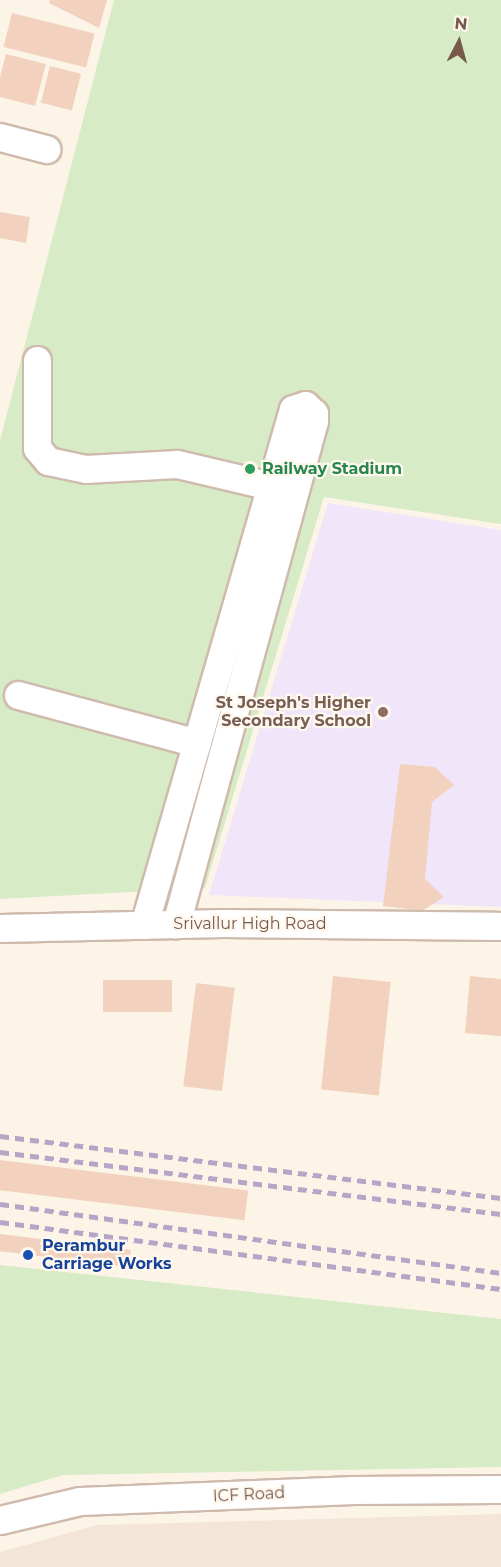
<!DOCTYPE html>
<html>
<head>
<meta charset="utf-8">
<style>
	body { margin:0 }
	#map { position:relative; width:501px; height:1567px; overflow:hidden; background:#fdf4e8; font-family:Montserrat,sans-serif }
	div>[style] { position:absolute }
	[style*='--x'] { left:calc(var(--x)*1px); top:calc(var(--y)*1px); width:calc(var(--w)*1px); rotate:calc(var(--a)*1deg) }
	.residential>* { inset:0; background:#f4e6d6 }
	.education>* { inset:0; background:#f1e5f9 }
	.green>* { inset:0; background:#d6ebc6 }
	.building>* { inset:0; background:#f2d2bf; transform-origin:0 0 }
	.roads { filter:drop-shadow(2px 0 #cfbbad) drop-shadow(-2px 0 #cfbbad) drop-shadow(0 2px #cfbbad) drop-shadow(0 -2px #cfbbad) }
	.minor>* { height:27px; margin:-13.5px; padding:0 13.5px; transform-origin:13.5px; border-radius:13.5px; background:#fff }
	.rail>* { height:4.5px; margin-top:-2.25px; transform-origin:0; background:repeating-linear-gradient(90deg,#b7a5c7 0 9px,transparent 0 15px) }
	.dots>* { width:16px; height:16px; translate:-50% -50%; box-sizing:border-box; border:3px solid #fff8ef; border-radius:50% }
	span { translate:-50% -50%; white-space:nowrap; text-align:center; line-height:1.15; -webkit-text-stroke:4.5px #fff8ef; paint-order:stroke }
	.leisure-label { font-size:16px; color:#27864d; font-weight:700 }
	.left { translate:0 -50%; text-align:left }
	.education-label { font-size:16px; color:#785e54; font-weight:700 }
	.right { translate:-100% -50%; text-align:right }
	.street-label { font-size:16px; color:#775a4b }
	.transit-label { font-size:16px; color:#164399; font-weight:700 }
	.north { position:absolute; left:429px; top:12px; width:60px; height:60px; -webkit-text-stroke:4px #fff8ef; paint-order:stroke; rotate:6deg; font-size:16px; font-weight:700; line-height:24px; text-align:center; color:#775a4b }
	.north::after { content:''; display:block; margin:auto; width:21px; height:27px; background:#775a4b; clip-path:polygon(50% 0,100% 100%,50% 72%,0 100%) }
</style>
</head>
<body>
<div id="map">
	<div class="residential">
		<i style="clip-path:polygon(501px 1514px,501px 1567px,0 1567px,0 1552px,97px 1525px)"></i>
	</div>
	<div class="education">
		<i style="clip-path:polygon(328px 503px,501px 530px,501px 907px,209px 895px)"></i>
	</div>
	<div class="green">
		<i style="clip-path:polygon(114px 0,501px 0,501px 524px,324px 497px,205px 888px,0 899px,0 441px)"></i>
		<i style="clip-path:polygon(0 1265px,501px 1319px,501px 1467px,63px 1475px,0 1494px)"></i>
	</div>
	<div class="building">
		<i style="clip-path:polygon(50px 0,107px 0,99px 28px,49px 3px)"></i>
		<i style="left:12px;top:13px;width:85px;height:35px;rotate:14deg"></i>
		<i style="clip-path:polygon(6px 54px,46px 64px,35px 106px,0 97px,0 77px)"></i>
		<i style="left:50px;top:66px;width:32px;height:38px;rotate:14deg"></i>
		<i style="clip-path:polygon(0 212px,30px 217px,26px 243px,0 238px)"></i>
		<i style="clip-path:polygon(400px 764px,435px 767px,454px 785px,432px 802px,425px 879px,444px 897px,422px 911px,383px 906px)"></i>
		<i style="left:333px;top:976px;width:58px;height:114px;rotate:6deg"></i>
		<i style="clip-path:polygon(470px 976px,501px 979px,501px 1036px,465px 1033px)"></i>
		<i style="left:103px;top:980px;width:69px;height:32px"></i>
		<i style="left:196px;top:983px;width:39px;height:104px;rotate:7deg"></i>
		<i style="left:0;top:1160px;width:250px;height:30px;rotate:7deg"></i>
		<i style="left:0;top:1234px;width:132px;height:17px;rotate:7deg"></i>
	</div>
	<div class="roads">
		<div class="minor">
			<i style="--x:0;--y:137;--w:48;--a:14.6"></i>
			<i style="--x:37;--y:360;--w:88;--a:90"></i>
			<i style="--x:37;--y:448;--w:17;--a:50"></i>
			<i style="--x:48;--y:461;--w:38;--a:12"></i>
			<i style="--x:85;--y:469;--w:92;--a:-3.1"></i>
			<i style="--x:177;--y:464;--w:97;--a:13.2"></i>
			<i style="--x:18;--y:695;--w:185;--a:15"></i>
			<i style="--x:144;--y:925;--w:537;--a:-73.89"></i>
			<i style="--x:293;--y:409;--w:13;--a:-18"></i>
			<i style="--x:305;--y:405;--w:12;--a:42"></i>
			<i style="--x:314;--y:413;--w:8;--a:90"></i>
			<i style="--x:314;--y:421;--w:522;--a:105.34"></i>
			<i style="--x:0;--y:928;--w:223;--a:-1.3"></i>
			<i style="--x:223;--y:923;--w:278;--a:0.6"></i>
			<i style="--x:0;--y:1520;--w:82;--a:-13.4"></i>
			<i style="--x:80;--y:1501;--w:274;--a:-2.3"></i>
			<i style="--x:354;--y:1490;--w:147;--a:-0.4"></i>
		</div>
	</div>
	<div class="rail">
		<i style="--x:0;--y:1136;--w:505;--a:7.05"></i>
		<i style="--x:0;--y:1152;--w:505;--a:7.05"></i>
		<i style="--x:0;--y:1204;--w:506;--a:7.84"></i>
		<i style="--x:0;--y:1222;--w:505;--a:7.62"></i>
	</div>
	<div class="dots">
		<i style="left:250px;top:469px;background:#2e9e5b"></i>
		<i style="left:383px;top:712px;background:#8d6e63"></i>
		<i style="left:28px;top:1255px;background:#1a4fb4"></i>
	</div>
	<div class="leisure-label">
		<span class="left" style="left:262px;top:469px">Railway Stadium</span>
	</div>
	<div class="education-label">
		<span class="right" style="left:371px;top:712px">St Joseph's Higher<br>Secondary School</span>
	</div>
	<div class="street-label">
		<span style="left:250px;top:924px">Srivallur High Road</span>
		<span style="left:249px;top:1495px;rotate:-3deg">ICF Road</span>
	</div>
	<div class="transit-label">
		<span class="left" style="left:42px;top:1255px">Perambur<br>Carriage Works</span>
	</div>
	<div class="north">N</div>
</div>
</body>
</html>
